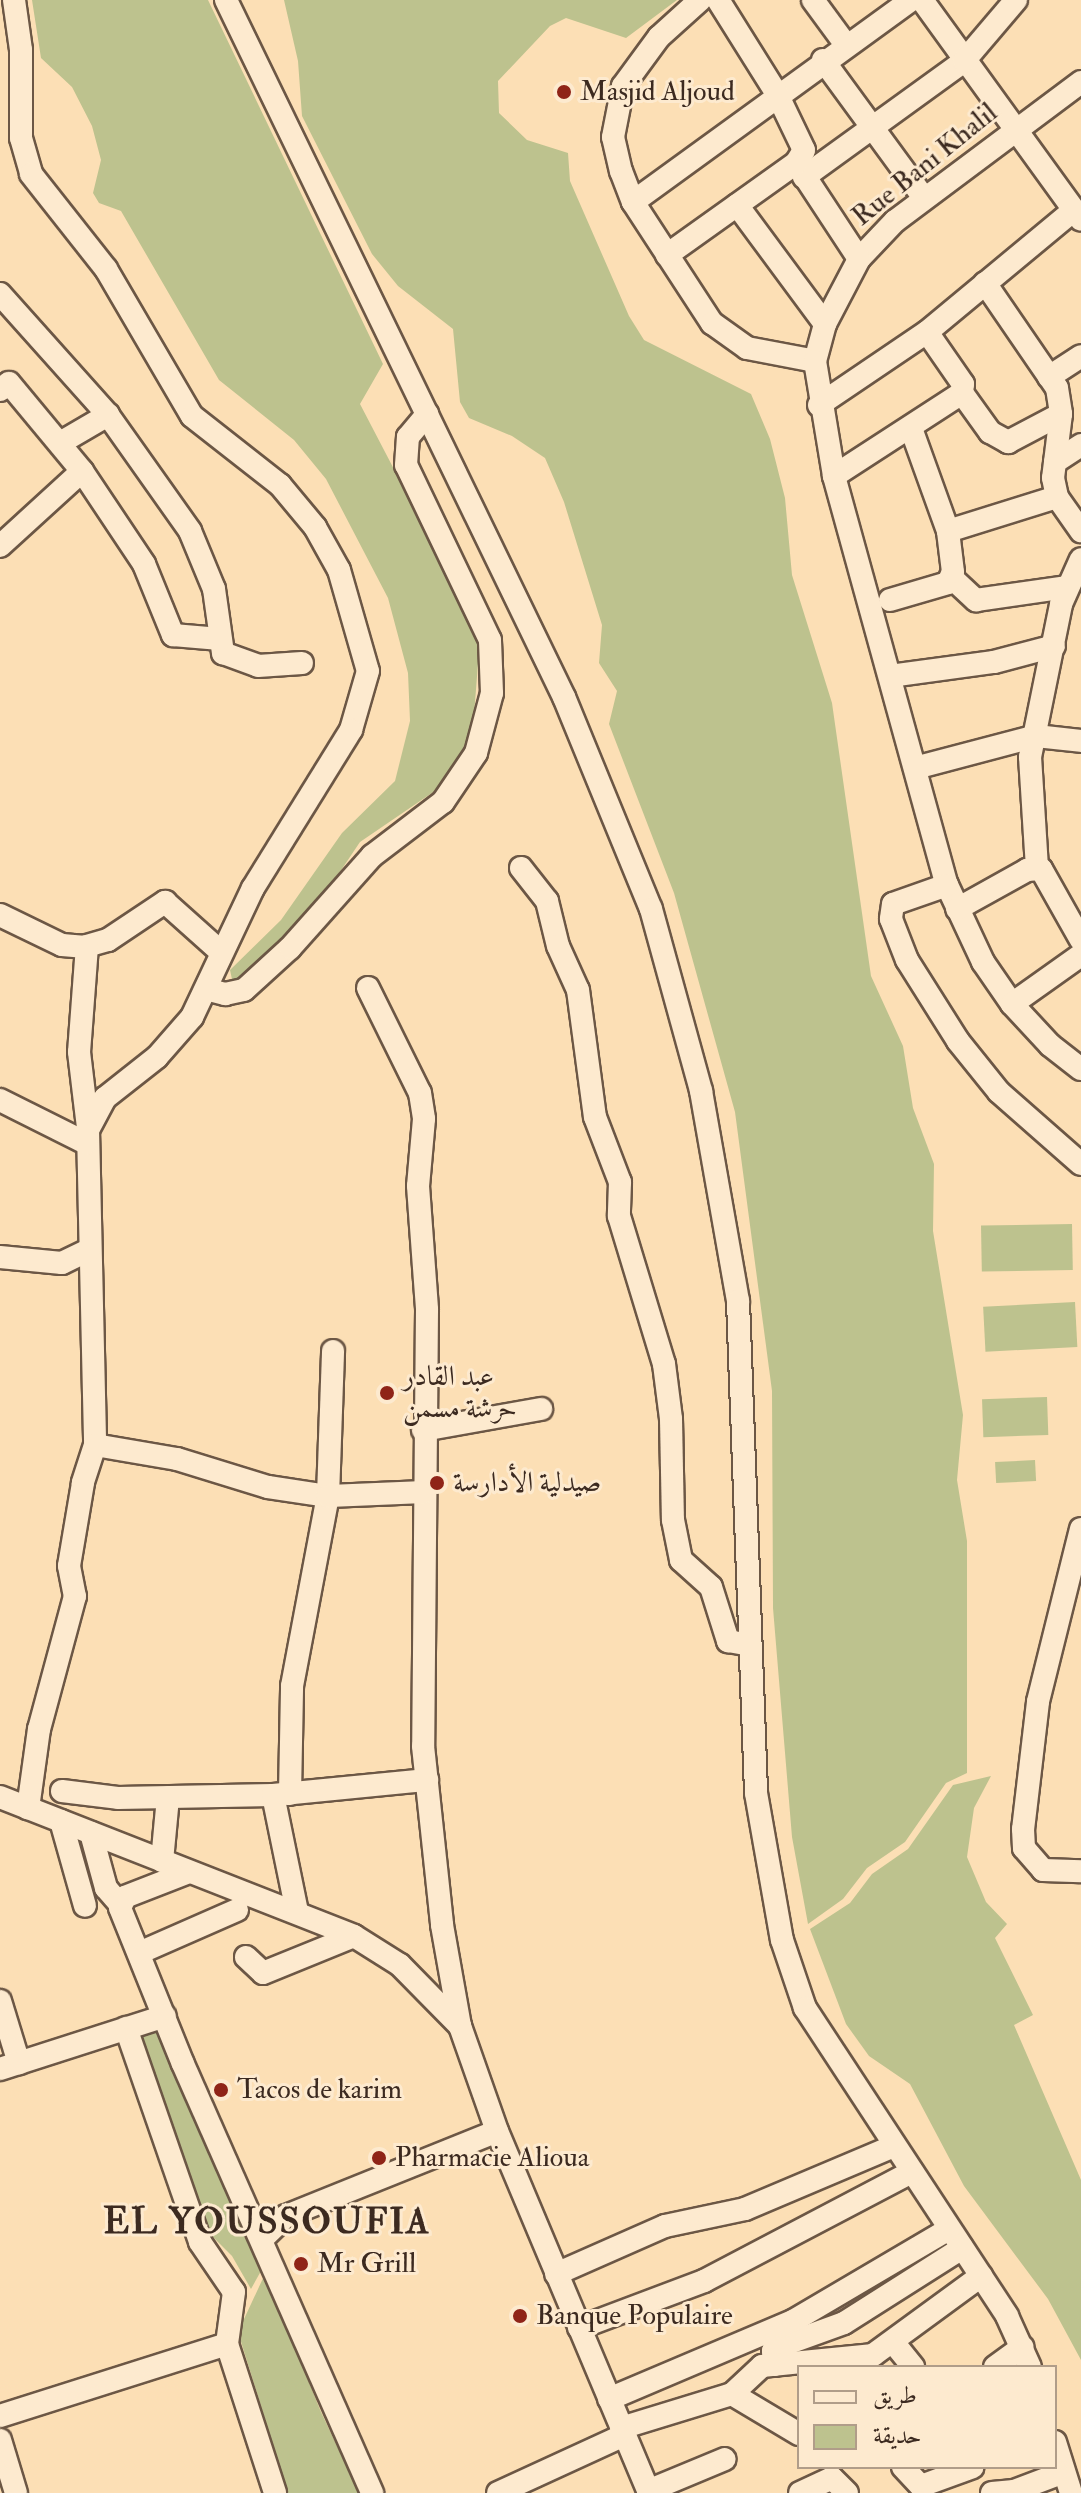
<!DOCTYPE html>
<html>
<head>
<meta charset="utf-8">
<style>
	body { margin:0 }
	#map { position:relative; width:1081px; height:2493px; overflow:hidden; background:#fcdfb5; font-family:"IM FELL Double Pica",Amiri,serif }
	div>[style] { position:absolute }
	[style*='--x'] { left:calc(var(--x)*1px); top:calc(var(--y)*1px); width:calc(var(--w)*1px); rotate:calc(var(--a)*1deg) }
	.green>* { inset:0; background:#bdc28e; transform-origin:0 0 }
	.roads { filter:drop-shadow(2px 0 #6c5745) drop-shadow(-2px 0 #6c5745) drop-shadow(0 2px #6c5745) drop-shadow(0 -2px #6c5745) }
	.minor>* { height:22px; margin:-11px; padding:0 11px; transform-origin:11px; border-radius:11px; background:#fdeacf }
	.dots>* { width:22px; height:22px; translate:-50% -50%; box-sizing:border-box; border:4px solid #fdeacf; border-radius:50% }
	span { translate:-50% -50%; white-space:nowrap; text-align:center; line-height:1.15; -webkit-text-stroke:6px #fdeacf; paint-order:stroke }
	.poi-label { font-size:28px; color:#3c2a20 }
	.left { translate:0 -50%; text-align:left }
	.street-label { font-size:28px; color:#3c2a20 }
	.district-label { font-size:36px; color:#3c2a20; font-weight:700; letter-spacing:2px }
	.legend { position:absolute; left:797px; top:2365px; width:260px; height:104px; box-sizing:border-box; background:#fdeacf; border:2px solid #b09d89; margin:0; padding:10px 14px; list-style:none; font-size:24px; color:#3c2a20 }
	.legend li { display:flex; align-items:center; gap:16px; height:40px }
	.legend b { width:40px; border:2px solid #b09d89 }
</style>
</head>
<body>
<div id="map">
	<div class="green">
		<i style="clip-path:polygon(32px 0,208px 0,383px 364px,360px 404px,470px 615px,479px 651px,474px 715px,465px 748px,445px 784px,360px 842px,321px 900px,233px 984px,230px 970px,281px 920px,342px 833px,395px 781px,410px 721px,408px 673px,388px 598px,326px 479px,294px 440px,219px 380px,121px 211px,99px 203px,93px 193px,101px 160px,92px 126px,72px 87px,41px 58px)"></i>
		<i style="clip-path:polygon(284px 0,677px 0,626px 38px,566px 18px,550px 26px,498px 81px,499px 113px,527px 140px,568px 153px,570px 181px,629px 316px,644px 340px,751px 394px,770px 439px,785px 498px,792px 575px,832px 703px,871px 976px,903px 1046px,913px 1108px,934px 1164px,933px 1231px,963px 1415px,957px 1480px,967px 1541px,967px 1773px,946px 1783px,905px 1842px,867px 1868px,843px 1899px,808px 1924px,792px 1837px,773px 1608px,772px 1391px,735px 1112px,674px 893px,609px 724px,617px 691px,599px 663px,602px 625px,564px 502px,545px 458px,512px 436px,469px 418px,460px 402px,453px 329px,398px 286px,372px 254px,302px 116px,298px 61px)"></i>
		<i style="left:1072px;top:1224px;width:46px;height:91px;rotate:89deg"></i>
		<i style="left:1075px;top:1302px;width:45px;height:92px;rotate:87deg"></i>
		<i style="left:1047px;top:1397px;width:38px;height:65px;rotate:88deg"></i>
		<i style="left:1035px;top:1460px;width:21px;height:40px;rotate:87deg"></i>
		<i style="clip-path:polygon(991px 1776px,974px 1808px,967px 1857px,986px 1902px,1007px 1924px,995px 1938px,1033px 2015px,1014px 2025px,1081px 2180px,1081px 2360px,1048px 2299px,964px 2186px,910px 2084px,869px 2056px,846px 2024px,810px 1929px,850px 1903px,872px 1874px,908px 1849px,953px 1785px)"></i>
		<i style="clip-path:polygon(156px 2018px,261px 2271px,251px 2289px,232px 2256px,210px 2234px,135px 2023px)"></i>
		<i style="clip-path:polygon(265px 2274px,321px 2412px,359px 2493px,288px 2493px,238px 2332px)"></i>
	</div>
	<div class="roads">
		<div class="minor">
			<i style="--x:14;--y:0;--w:50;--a:82"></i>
			<i style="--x:21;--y:50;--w:88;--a:90"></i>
			<i style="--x:21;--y:138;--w:37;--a:74"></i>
			<i style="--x:31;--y:174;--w:121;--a:51.7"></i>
			<i style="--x:106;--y:269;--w:170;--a:59.7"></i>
			<i style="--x:192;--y:416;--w:112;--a:38.1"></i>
			<i style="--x:280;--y:485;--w:55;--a:50.2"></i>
			<i style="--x:315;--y:527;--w:49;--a:60.8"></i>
			<i style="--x:339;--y:570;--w:105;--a:74"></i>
			<i style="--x:368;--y:671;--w:61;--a:106.1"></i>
			<i style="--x:351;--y:730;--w:186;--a:121.8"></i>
			<i style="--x:253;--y:888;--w:143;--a:115.3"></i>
			<i style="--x:192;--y:1017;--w:53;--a:131.2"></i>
			<i style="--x:157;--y:1057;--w:66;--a:141.7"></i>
			<i style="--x:105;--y:1098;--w:36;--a:118"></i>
			<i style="--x:88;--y:1130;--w:315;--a:88.7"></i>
			<i style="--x:95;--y:1445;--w:40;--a:108"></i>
			<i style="--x:83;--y:1483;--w:84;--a:99.6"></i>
			<i style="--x:69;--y:1566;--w:31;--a:79"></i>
			<i style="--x:75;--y:1596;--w:138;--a:105.1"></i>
			<i style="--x:39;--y:1729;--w:80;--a:97.9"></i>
			<i style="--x:226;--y:0;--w:775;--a:64.13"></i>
			<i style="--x:564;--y:697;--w:229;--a:67.7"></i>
			<i style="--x:651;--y:909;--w:189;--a:74.6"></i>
			<i style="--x:701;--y:1091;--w:213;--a:80"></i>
			<i style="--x:738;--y:1301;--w:492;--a:87.9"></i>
			<i style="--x:756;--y:1793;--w:149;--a:80"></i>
			<i style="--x:782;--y:1940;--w:72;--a:71.3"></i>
			<i style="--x:805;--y:2008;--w:368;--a:56.7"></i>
			<i style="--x:1007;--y:2316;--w:56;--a:65.7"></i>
			<i style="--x:700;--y:0;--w:55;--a:137.9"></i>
			<i style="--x:659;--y:37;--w:61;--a:126.3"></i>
			<i style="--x:623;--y:86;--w:52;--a:101.1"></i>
			<i style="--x:613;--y:137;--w:35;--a:77"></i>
			<i style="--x:621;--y:171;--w:33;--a:69"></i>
			<i style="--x:633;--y:202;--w:145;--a:56.9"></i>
			<i style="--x:712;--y:323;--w:43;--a:35.5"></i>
			<i style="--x:747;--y:348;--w:69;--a:10.8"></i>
			<i style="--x:813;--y:0;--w:56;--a:53.7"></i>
			<i style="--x:922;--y:0;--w:271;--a:54.1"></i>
			<i style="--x:823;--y:60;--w:171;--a:53.8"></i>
			<i style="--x:1081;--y:82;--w:232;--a:143.2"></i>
			<i style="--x:895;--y:221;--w:52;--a:133.5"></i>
			<i style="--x:859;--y:259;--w:73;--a:117.6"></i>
			<i style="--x:825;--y:324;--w:38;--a:105"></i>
			<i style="--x:815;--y:361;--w:117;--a:80.6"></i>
			<i style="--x:834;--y:476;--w:424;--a:74.6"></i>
			<i style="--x:947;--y:885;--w:85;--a:64.9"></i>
			<i style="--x:983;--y:962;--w:51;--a:55.4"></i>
			<i style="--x:1012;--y:1004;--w:56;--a:47.2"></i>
			<i style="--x:1050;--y:1045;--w:39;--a:38"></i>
			<i style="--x:798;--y:166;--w:111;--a:56.7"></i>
			<i style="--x:804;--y:177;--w:198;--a:-35.9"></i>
			<i style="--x:964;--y:61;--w:80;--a:-49.6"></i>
			<i style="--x:633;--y:202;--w:344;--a:-36"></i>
			<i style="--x:737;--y:205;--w:148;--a:53.5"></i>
			<i style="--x:667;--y:255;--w:158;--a:-35.5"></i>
			<i style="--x:796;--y:163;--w:15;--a:-58"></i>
			<i style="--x:804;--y:150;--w:62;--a:-115.7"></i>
			<i style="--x:777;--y:94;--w:111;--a:-122.1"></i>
			<i style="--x:985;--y:283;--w:127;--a:55.6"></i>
			<i style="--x:1057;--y:388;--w:26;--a:81"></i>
			<i style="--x:1061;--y:414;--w:64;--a:97.1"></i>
			<i style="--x:1053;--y:478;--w:19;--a:78"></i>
			<i style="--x:1057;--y:497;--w:42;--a:54.8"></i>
			<i style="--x:0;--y:294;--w:162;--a:48.2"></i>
			<i style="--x:108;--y:415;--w:142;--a:54.7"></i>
			<i style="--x:190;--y:531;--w:63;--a:67.5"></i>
			<i style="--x:214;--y:589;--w:65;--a:82"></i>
			<i style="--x:223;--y:653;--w:37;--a:20"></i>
			<i style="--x:258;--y:666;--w:44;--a:-3.9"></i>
			<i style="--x:1049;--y:377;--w:38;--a:-33"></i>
			<i style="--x:0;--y:390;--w:11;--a:-38"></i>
			<i style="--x:9;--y:383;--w:114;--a:50.3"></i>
			<i style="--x:82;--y:471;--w:112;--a:56.3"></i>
			<i style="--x:144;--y:564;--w:77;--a:67.8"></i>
			<i style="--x:173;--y:635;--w:47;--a:4.9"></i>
			<i style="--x:962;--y:393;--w:48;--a:54.3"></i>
			<i style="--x:990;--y:432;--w:21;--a:29"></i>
			<i style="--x:1008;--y:442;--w:60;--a:-27.8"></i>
			<i style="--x:819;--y:405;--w:130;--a:-34.1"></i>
			<i style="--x:927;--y:332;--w:191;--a:-39.7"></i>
			<i style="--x:60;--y:443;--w:56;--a:-30.3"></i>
			<i style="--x:1055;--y:462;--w:31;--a:-33"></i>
			<i style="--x:834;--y:476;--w:153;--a:-33"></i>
			<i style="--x:962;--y:393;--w:9;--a:-84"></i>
			<i style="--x:963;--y:384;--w:63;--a:-124.7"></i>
			<i style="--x:948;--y:531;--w:114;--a:-17.3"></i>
			<i style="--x:0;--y:546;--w:111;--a:-42.4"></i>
			<i style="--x:952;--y:578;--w:33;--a:43"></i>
			<i style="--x:976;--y:600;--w:91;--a:-8.2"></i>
			<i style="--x:890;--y:600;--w:60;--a:-16.3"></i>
			<i style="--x:948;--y:583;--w:12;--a:-66"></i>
			<i style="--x:953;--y:572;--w:41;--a:-97"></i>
			<i style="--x:948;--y:531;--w:109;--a:-109.8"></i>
			<i style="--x:890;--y:676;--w:105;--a:-7.7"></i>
			<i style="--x:994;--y:662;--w:62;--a:-14.9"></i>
			<i style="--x:915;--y:768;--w:125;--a:-14.8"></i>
			<i style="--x:1036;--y:736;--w:45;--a:6.3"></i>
			<i style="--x:521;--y:868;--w:42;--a:51.8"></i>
			<i style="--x:547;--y:901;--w:46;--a:76.3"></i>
			<i style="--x:558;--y:946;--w:48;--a:65.6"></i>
			<i style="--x:578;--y:990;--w:128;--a:82.4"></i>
			<i style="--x:595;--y:1117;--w:70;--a:69"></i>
			<i style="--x:620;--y:1182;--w:34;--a:92"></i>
			<i style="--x:619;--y:1216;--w:155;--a:73.1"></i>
			<i style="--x:664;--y:1364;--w:55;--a:82.7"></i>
			<i style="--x:671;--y:1419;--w:101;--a:88.9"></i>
			<i style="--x:673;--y:1520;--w:41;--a:78.7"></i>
			<i style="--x:681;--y:1560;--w:40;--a:42"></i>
			<i style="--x:711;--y:1587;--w:57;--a:72.5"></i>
			<i style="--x:728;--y:1641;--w:23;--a:10"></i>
			<i style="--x:1037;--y:868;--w:111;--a:-93.6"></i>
			<i style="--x:1030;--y:757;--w:156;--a:-78.5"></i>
			<i style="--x:1061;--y:604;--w:49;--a:-66"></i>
			<i style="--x:947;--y:885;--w:57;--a:160.6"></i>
			<i style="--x:893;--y:904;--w:15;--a:98"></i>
			<i style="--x:891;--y:919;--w:44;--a:68.7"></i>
			<i style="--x:907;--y:960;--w:96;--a:57.8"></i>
			<i style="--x:958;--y:1041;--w:65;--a:51.2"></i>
			<i style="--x:999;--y:1092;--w:109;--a:41.3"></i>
			<i style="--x:957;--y:909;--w:80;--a:-29.1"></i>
			<i style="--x:1027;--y:870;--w:14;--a:-4"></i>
			<i style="--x:1041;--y:869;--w:81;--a:60.6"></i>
			<i style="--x:0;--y:915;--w:69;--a:25.8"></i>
			<i style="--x:62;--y:945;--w:21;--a:5"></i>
			<i style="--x:83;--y:947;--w:26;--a:-16"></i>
			<i style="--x:108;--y:940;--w:69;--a:-33.7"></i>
			<i style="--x:165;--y:902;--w:75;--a:41.8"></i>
			<i style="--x:87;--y:946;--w:106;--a:94.3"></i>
			<i style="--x:79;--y:1052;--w:77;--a:83.2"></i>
			<i style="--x:368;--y:988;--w:117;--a:63.7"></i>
			<i style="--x:420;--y:1093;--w:26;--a:81"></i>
			<i style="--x:424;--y:1119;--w:67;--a:95.1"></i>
			<i style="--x:418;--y:1186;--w:124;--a:85.8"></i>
			<i style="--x:427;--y:1310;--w:436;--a:90.5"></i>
			<i style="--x:423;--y:1746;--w:180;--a:83.9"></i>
			<i style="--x:442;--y:1925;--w:103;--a:79.9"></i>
			<i style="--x:460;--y:2026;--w:111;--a:70.6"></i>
			<i style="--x:497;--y:2131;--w:393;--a:67.2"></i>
			<i style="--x:206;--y:989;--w:20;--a:15"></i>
			<i style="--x:225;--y:994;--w:19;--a:-12"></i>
			<i style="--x:244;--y:990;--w:62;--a:-42.4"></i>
			<i style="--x:290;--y:948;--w:123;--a:-48.3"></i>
			<i style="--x:372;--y:856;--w:89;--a:-37.3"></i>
			<i style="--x:443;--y:802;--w:59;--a:-56"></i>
			<i style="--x:476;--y:753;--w:62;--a:-75.1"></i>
			<i style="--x:492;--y:693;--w:53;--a:-92.2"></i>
			<i style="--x:490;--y:640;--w:194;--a:-115.6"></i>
			<i style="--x:406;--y:465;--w:28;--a:-86"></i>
			<i style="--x:408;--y:437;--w:30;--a:-50"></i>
			<i style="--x:1012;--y:1004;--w:85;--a:-35.4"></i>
			<i style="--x:0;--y:1100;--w:96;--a:26.6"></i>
			<i style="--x:0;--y:1257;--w:62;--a:5.5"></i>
			<i style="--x:62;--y:1263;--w:30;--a:-26"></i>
			<i style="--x:423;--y:1430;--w:120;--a:-10.1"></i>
			<i style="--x:95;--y:1445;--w:83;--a:9.7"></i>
			<i style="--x:177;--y:1459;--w:95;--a:17.1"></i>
			<i style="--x:268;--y:1487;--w:61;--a:8.5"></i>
			<i style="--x:328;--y:1496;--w:145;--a:-88"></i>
			<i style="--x:1081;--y:1529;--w:178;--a:104"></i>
			<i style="--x:1038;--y:1702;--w:128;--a:96.7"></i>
			<i style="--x:1023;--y:1829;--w:19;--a:87"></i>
			<i style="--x:1024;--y:1848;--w:29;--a:49"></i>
			<i style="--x:1043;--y:1870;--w:38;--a:2"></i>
			<i style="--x:62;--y:1791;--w:56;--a:7.1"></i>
			<i style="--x:118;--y:1798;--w:155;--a:-1.1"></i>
			<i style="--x:273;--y:1795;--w:155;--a:-5.6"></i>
			<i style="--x:290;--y:1794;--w:108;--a:-88.9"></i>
			<i style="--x:292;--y:1686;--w:193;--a:-79.3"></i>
			<i style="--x:328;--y:1496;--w:97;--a:-2.4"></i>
			<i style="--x:273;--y:1795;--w:119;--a:78.4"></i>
			<i style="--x:0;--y:1797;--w:380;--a:21.4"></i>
			<i style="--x:354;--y:1936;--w:54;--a:32.2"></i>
			<i style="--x:400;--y:1965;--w:86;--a:45.5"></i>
			<i style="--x:61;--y:1821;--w:88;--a:74.2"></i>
			<i style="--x:91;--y:1833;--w:57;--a:74.7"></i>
			<i style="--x:106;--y:1888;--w:21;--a:49"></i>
			<i style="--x:162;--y:1861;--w:64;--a:-84.6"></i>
			<i style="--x:189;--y:1872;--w:69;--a:158.7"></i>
			<i style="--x:125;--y:1897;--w:12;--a:114"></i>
			<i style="--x:120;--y:1908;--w:168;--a:68"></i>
			<i style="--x:183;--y:2064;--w:469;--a:66.2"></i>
			<i style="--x:139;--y:1953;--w:107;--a:-23.7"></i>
			<i style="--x:246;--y:1957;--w:23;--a:43"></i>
			<i style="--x:263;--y:1973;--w:98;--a:-22.1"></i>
			<i style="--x:0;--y:2001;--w:65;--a:73"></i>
			<i style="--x:126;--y:2028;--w:226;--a:70.9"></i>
			<i style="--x:200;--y:2242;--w:60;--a:55.8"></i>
			<i style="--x:234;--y:2292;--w:52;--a:97.7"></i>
			<i style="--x:227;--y:2344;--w:157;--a:72.1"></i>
			<i style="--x:0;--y:2069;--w:173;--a:-17.8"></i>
			<i style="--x:262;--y:2239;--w:33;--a:-44"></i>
			<i style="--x:286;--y:2216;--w:227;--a:-21.9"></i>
			<i style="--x:556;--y:2274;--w:119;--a:-23.8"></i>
			<i style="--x:665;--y:2226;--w:82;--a:-12"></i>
			<i style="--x:745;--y:2209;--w:162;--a:-22.9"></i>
			<i style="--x:579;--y:2328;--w:134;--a:-20.6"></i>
			<i style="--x:704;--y:2281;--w:235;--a:-27.7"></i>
			<i style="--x:893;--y:2342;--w:32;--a:51"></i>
			<i style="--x:774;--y:2365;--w:14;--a:-94"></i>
			<i style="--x:773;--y:2351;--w:6;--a:-39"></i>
			<i style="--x:778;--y:2347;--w:70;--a:-20"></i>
			<i style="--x:844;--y:2323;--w:140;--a:-32.4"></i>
			<i style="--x:995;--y:2367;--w:34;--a:-36"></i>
			<i style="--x:732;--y:2394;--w:78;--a:30.8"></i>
			<i style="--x:609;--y:2399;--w:200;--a:-23"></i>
			<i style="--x:793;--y:2321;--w:181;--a:-30.5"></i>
			<i style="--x:0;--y:2416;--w:238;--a:-17.6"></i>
			<i style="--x:621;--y:2428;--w:116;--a:-17"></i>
			<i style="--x:732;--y:2394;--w:41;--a:-43"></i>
			<i style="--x:762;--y:2366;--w:112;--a:-5.7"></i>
			<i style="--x:873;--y:2355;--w:134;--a:-36.2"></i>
			<i style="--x:0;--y:2440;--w:55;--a:73.2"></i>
			<i style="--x:1055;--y:2442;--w:53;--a:72.6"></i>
			<i style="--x:903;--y:2467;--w:26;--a:47"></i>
			<i style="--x:921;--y:2486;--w:55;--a:-20.1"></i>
			<i style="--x:648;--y:2491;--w:83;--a:-22.6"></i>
			<i style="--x:498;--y:2493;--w:139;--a:-24.7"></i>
			<i style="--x:800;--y:2493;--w:35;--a:-25"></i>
			<i style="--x:832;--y:2478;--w:21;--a:45"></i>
			<i style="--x:992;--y:2493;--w:22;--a:-5"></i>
			<i style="--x:1014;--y:2491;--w:53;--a:-20.8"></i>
		</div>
	</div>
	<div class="dots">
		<i style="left:564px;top:92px;background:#8f2418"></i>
		<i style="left:387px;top:1393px;background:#8f2418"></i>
		<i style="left:437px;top:1483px;background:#8f2418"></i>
		<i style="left:221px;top:2090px;background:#8f2418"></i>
		<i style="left:379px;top:2158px;background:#8f2418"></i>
		<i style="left:301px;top:2264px;background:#8f2418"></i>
		<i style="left:520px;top:2316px;background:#8f2418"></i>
	</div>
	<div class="poi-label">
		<span class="left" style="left:580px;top:92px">Masjid Aljoud</span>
		<span class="left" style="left:403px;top:1393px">عبد القادر<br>حرشة مسمن</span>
		<span class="left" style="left:453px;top:1483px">صيدلية الأدارسة</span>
		<span class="left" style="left:237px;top:2090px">Tacos de karim</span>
		<span class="left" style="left:395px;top:2158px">Pharmacie Alioua</span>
		<span class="left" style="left:317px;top:2264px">Mr Grill</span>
		<span class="left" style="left:536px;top:2316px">Banque Populaire</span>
	</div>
	<div class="street-label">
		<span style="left:925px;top:165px;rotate:-39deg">Rue Bani Khalil</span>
	</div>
	<div class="district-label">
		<span style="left:267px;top:2222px">EL YOUSSOUFIA</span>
	</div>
	<ul class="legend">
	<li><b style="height:10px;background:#fdeacf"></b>طريق</li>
	<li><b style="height:22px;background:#bdc28e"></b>حديقة</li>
	</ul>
</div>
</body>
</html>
